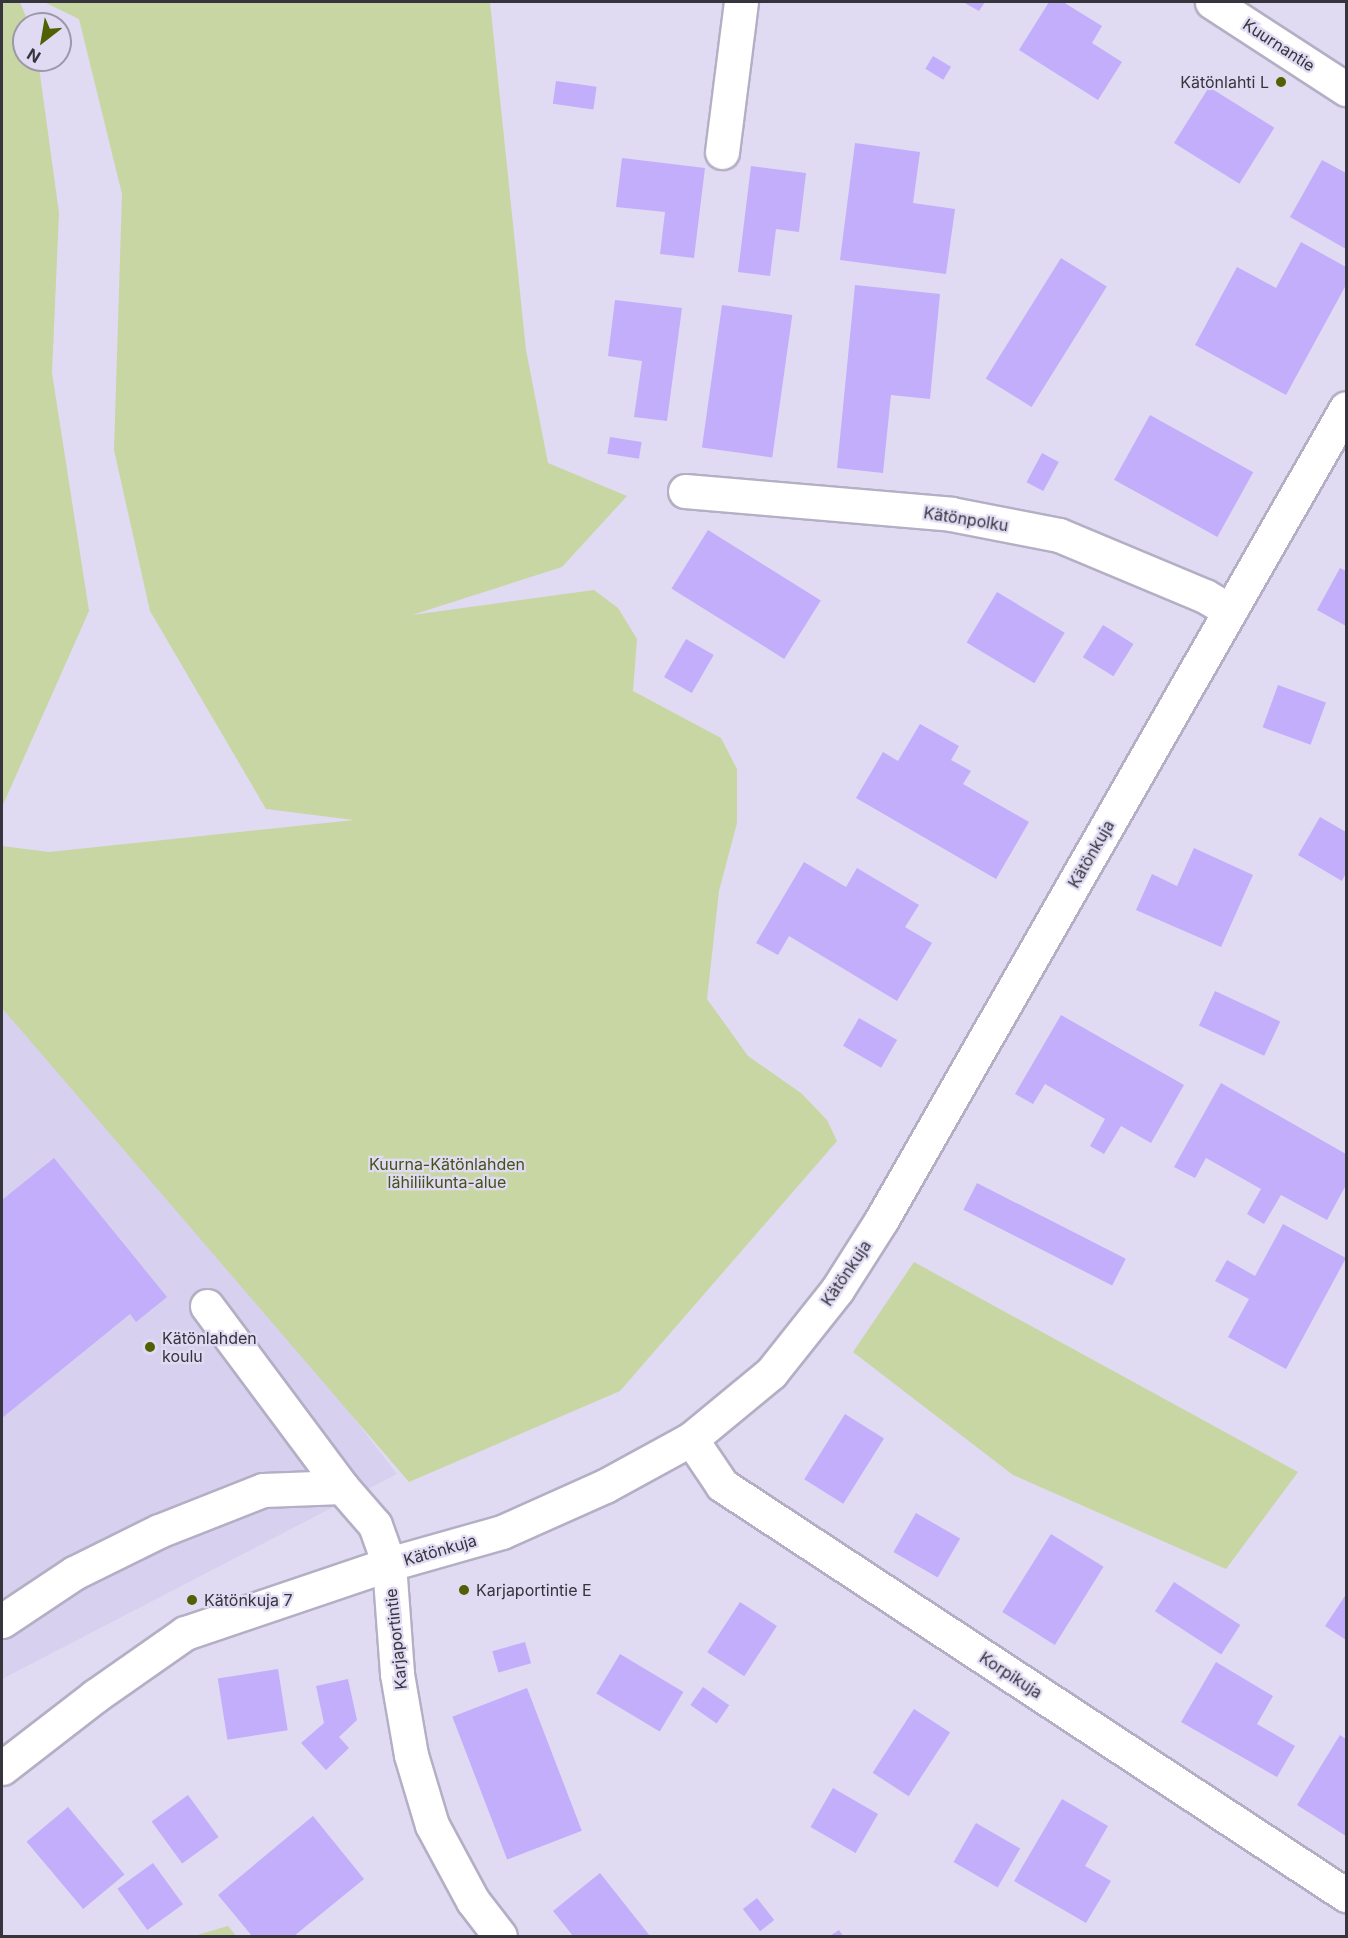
<!DOCTYPE html>
<html>
<head>
<meta charset="utf-8">
<style>
	body { margin:0 }
	#map { position:relative; width:1348px; height:1938px; overflow:hidden; background:#e0dbf2; font-family:Inter,sans-serif }
	div>[style] { position:absolute }
	[style*='--x'] { left:calc(var(--x)*1px); top:calc(var(--y)*1px); width:calc(var(--w)*1px); rotate:calc(var(--a)*1deg) }
	.built>* { inset:0; background:#d7d0ef }
	.green>* { inset:0; background:#c7d6a2 }
	.building>* { inset:0; background:#c2aefa; transform-origin:0 0 }
	.roads { filter:drop-shadow(2px 0 #b4afc5) drop-shadow(-2px 0 #b4afc5) drop-shadow(0 2px #b4afc5) drop-shadow(0 -2px #b4afc5) }
	.minor>* { height:33px; margin:-16.5px; padding:0 16.5px; transform-origin:16.5px; border-radius:16.5px; background:#fff }
	.dots>* { width:16px; height:16px; translate:-50% -50%; box-sizing:border-box; border:3px solid #e0dbf2; border-radius:50% }
	span { translate:-50% -50%; white-space:nowrap; text-align:center; line-height:1.15; -webkit-text-stroke:4.5px #e0dbf2; paint-order:stroke }
	.street-label { font-size:16px; color:#36343d }
	.poi-label { font-size:16px; color:#36343d }
	.right { translate:-100% -50%; text-align:right }
	.left { translate:0 -50%; text-align:left }
	.park-label { font-size:16px; color:#455217 }
	.frame { position:absolute; inset:0; border:3px solid #36343d; pointer-events:none }
	.north { position:absolute; left:12px; top:12px; width:60px; height:60px; box-sizing:border-box; background:#e0dbf2; border:2px solid #9c98aa; border-radius:50%; rotate:211deg; font-size:16px; font-weight:700; line-height:24px; text-align:center; color:#36343d }
	.north::after { content:''; display:block; margin:auto; width:21px; height:27px; background:#506004; clip-path:polygon(50% 0,100% 100%,50% 72%,0 100%) }
</style>
</head>
<body>
<div id="map">
	<div class="built">
		<i style="clip-path:polygon(2px 1004px,202px 1220px,397px 1474px,2px 1679px)"></i>
	</div>
	<div class="green">
		<i style="clip-path:polygon(2px 2px,20px 2px,29px 24px,24px 24px,24px 60px,38px 60px,59px 213px,52px 373px,89px 611px,2px 807px)"></i>
		<i style="clip-path:polygon(44px 2px,490px 2px,526px 350px,548px 463px,627px 496px,562px 567px,412px 615px,594px 590px,618px 608px,637px 639px,633px 691px,721px 738px,737px 769px,737px 823px,719px 891px,707px 999px,748px 1056px,801px 1093px,827px 1120px,837px 1141px,620px 1391px,409px 1482px,2px 1008px,2px 846px,49px 852px,354px 820px,266px 809px,150px 611px,114px 450px,122px 194px,79px 19px)"></i>
		<i style="clip-path:polygon(914px 1262px,1298px 1472px,1226px 1569px,1013px 1475px,853px 1352px)"></i>
		<i style="clip-path:polygon(228px 1926px,236px 1936px,194px 1936px)"></i>
	</div>
	<div class="building">
		<i style="clip-path:polygon(963px 2px,985px 2px,979px 11px)"></i>
		<i style="clip-path:polygon(1049px 2px,1063px 2px,1102px 26px,1092px 43px,1122px 62px,1098px 100px,1019px 50px)"></i>
		<i style="left:933px;top:56px;width:21px;height:15px;rotate:31deg"></i>
		<i style="left:556px;top:81px;width:41px;height:23px;rotate:8deg"></i>
		<i style="left:1209px;top:87px;width:77px;height:66px;rotate:32deg"></i>
		<i style="clip-path:polygon(855px 143px,920px 152px,913px 203px,955px 209px,946px 274px,840px 260px)"></i>
		<i style="clip-path:polygon(622px 158px,705px 168px,694px 258px,660px 254px,665px 212px,616px 207px)"></i>
		<i style="clip-path:polygon(1322px 160px,1346px 173px,1346px 249px,1290px 217px)"></i>
		<i style="clip-path:polygon(751px 166px,806px 173px,799px 232px,776px 229px,770px 276px,738px 272px)"></i>
		<i style="clip-path:polygon(1301px 242px,1346px 267px,1346px 285px,1286px 395px,1195px 345px,1237px 267px,1276px 288px)"></i>
		<i style="left:1061px;top:258px;width:54px;height:142px;rotate:32deg"></i>
		<i style="clip-path:polygon(855px 285px,940px 294px,930px 399px,891px 395px,883px 473px,837px 468px)"></i>
		<i style="clip-path:polygon(615px 300px,682px 308px,667px 421px,634px 417px,642px 361px,608px 356px)"></i>
		<i style="left:722px;top:305px;width:71px;height:144px;rotate:8deg"></i>
		<i style="left:1150px;top:415px;width:118px;height:74px;rotate:29deg"></i>
		<i style="left:610px;top:437px;width:32px;height:17px;rotate:9deg"></i>
		<i style="left:1042px;top:453px;width:19px;height:33px;rotate:28deg"></i>
		<i style="left:708px;top:530px;width:133px;height:69px;rotate:32deg"></i>
		<i style="clip-path:polygon(1340px 568px,1346px 571px,1346px 626px,1317px 610px)"></i>
		<i style="left:997px;top:592px;width:79px;height:59px;rotate:31deg"></i>
		<i style="left:1103px;top:625px;width:36px;height:38px;rotate:32deg"></i>
		<i style="left:686px;top:639px;width:32px;height:44px;rotate:30deg"></i>
		<i style="left:1278px;top:685px;width:51px;height:45px;rotate:20deg"></i>
		<i style="clip-path:polygon(920px 724px,959px 746px,951px 760px,971px 771px,963px 784px,1029px 822px,996px 879px,856px 798px,883px 752px,898px 761px)"></i>
		<i style="clip-path:polygon(1320px 817px,1346px 832px,1346px 873px,1342px 881px,1298px 855px)"></i>
		<i style="clip-path:polygon(1194px 848px,1253px 875px,1221px 947px,1136px 910px,1152px 874px,1177px 886px)"></i>
		<i style="clip-path:polygon(804px 862px,846px 887px,857px 868px,919px 905px,905px 927px,932px 943px,897px 1001px,789px 936px,778px 955px,756px 943px)"></i>
		<i style="left:1215px;top:991px;width:72px;height:38px;rotate:25deg"></i>
		<i style="clip-path:polygon(1061px 1015px,1184px 1085px,1151px 1143px,1121px 1126px,1104px 1154px,1090px 1146px,1105px 1119px,1045px 1084px,1033px 1104px,1015px 1094px)"></i>
		<i style="left:859px;top:1018px;width:44px;height:32px;rotate:30deg"></i>
		<i style="clip-path:polygon(1221px 1083px,1346px 1154px,1346px 1185px,1327px 1220px,1281px 1195px,1264px 1224px,1247px 1214px,1261px 1189px,1206px 1158px,1195px 1178px,1174px 1167px)"></i>
		<i style="clip-path:polygon(54px 1158px,167px 1297px,136px 1322px,130px 1314px,2px 1418px,2px 1200px)"></i>
		<i style="left:977px;top:1183px;width:167px;height:30px;rotate:27deg"></i>
		<i style="clip-path:polygon(1283px 1224px,1346px 1258px,1286px 1369px,1228px 1337px,1249px 1299px,1215px 1281px,1227px 1260px,1255px 1276px)"></i>
		<i style="left:845px;top:1414px;width:46px;height:77px;rotate:32deg"></i>
		<i style="left:916px;top:1513px;width:51px;height:45px;rotate:30deg"></i>
		<i style="left:1051px;top:1534px;width:62px;height:92px;rotate:32deg"></i>
		<i style="left:1174px;top:1582px;width:79px;height:35px;rotate:33deg"></i>
		<i style="clip-path:polygon(1345px 1596px,1346px 1597px,1346px 1640px,1325px 1626px)"></i>
		<i style="left:740px;top:1602px;width:44px;height:60px;rotate:33deg"></i>
		<i style="left:525px;top:1642px;width:22px;height:34px;rotate:74deg"></i>
		<i style="left:620px;top:1654px;width:74px;height:46px;rotate:31deg"></i>
		<i style="clip-path:polygon(1216px 1662px,1273px 1696px,1257px 1724px,1295px 1746px,1277px 1777px,1181px 1722px)"></i>
		<i style="left:278px;top:1669px;width:62px;height:61px;rotate:81deg"></i>
		<i style="clip-path:polygon(348px 1679px,357px 1720px,339px 1737px,349px 1748px,326px 1770px,301px 1743px,324px 1723px,316px 1686px)"></i>
		<i style="left:703px;top:1687px;width:32px;height:22px;rotate:35deg"></i>
		<i style="left:527px;top:1688px;width:153px;height:80px;rotate:69deg"></i>
		<i style="left:914px;top:1709px;width:43px;height:76px;rotate:33deg"></i>
		<i style="clip-path:polygon(1340px 1735px,1346px 1739px,1346px 1836px,1297px 1805px)"></i>
		<i style="left:833px;top:1788px;width:52px;height:45px;rotate:30deg"></i>
		<i style="left:188px;top:1795px;width:52px;height:45px;rotate:54deg"></i>
		<i style="clip-path:polygon(1062px 1799px,1108px 1826px,1085px 1866px,1111px 1881px,1086px 1923px,1014px 1881px)"></i>
		<i style="left:68px;top:1807px;width:88px;height:54px;rotate:50deg"></i>
		<i style="clip-path:polygon(313px 1816px,364px 1879px,294px 1936px,252px 1936px,218px 1895px)"></i>
		<i style="left:976px;top:1823px;width:51px;height:45px;rotate:30deg"></i>
		<i style="left:153px;top:1863px;width:51px;height:44px;rotate:54deg"></i>
		<i style="clip-path:polygon(600px 1873px,650px 1936px,573px 1936px,553px 1911px)"></i>
		<i style="left:757px;top:1898px;width:28px;height:18px;rotate:52deg"></i>
		<i style="clip-path:polygon(839px 1930px,843px 1936px,830px 1936px)"></i>
	</div>
	<div class="roads">
		<div class="minor">
			<i style="--x:1212;--y:2;--w:160;--a:33"></i>
			<i style="--x:722;--y:152;--w:151;--a:-82.8"></i>
			<i style="--x:685;--y:491;--w:267;--a:4.9"></i>
			<i style="--x:951;--y:514;--w:110;--a:11"></i>
			<i style="--x:1059;--y:535;--w:158;--a:22.7"></i>
			<i style="--x:1205;--y:596;--w:29;--a:31"></i>
			<i style="--x:207;--y:1306;--w:226;--a:53.3"></i>
			<i style="--x:342;--y:1487;--w:50;--a:49"></i>
			<i style="--x:375;--y:1525;--w:41;--a:70.3"></i>
			<i style="--x:389;--y:1564;--w:110;--a:85.8"></i>
			<i style="--x:397;--y:1674;--w:82;--a:80.2"></i>
			<i style="--x:411;--y:1755;--w:73;--a:73.3"></i>
			<i style="--x:432;--y:1825;--w:86;--a:61.7"></i>
			<i style="--x:473;--y:1901;--w:44;--a:52.4"></i>
			<i style="--x:691;--y:1439;--w:55;--a:56"></i>
			<i style="--x:722;--y:1485;--w:747;--a:33.31"></i>
			<i style="--x:2;--y:1621;--w:87;--a:-33.7"></i>
			<i style="--x:74;--y:1573;--w:95;--a:-26.3"></i>
			<i style="--x:159;--y:1531;--w:112;--a:-21.5"></i>
			<i style="--x:263;--y:1490;--w:79;--a:-2.2"></i>
			<i style="--x:2;--y:1768;--w:118;--a:-37.7"></i>
			<i style="--x:95;--y:1696;--w:110;--a:-35"></i>
			<i style="--x:185;--y:1633;--w:215;--a:-18.7"></i>
			<i style="--x:389;--y:1564;--w:117;--a:-15.8"></i>
			<i style="--x:502;--y:1532;--w:113;--a:-24.1"></i>
			<i style="--x:605;--y:1486;--w:98;--a:-28.7"></i>
			<i style="--x:691;--y:1439;--w:104;--a:-39.5"></i>
			<i style="--x:771;--y:1373;--w:106;--a:-51.5"></i>
			<i style="--x:837;--y:1290;--w:84;--a:-57.6"></i>
			<i style="--x:882;--y:1219;--w:934;--a:-60.22"></i>
		</div>
	</div>
	<div class="dots">
		<i style="left:1281px;top:82px;background:#506004"></i>
		<i style="left:150px;top:1347px;background:#506004"></i>
		<i style="left:464px;top:1590px;background:#506004"></i>
		<i style="left:192px;top:1600px;background:#506004"></i>
	</div>
	<div class="street-label">
		<span style="left:1279px;top:45px;rotate:33deg">Kuurnantie</span>
		<span style="left:966px;top:519px;rotate:9deg">Kätönpolku</span>
		<span style="left:1091px;top:854px;rotate:-60deg">Kätönkuja</span>
		<span style="left:846px;top:1273px;rotate:-56deg">Kätönkuja</span>
		<span style="left:440px;top:1550px;rotate:-16deg">Kätönkuja</span>
		<span style="left:396px;top:1639px;rotate:-96deg">Karjaportintie</span>
		<span style="left:1011px;top:1675px;rotate:33deg">Korpikuja</span>
	</div>
	<div class="poi-label">
		<span class="right" style="left:1269px;top:82px">Kätönlahti L</span>
		<span class="left" style="left:162px;top:1347px">Kätönlahden<br>koulu</span>
		<span class="left" style="left:476px;top:1590px">Karjaportintie E</span>
		<span class="left" style="left:204px;top:1600px">Kätönkuja 7</span>
	</div>
	<div class="park-label">
		<span style="left:447px;top:1173px">Kuurna-Kätönlahden<br>lähiliikunta-alue</span>
	</div>
	<div class="frame"></div>
	<div class="north">N</div>
</div>
</body>
</html>
